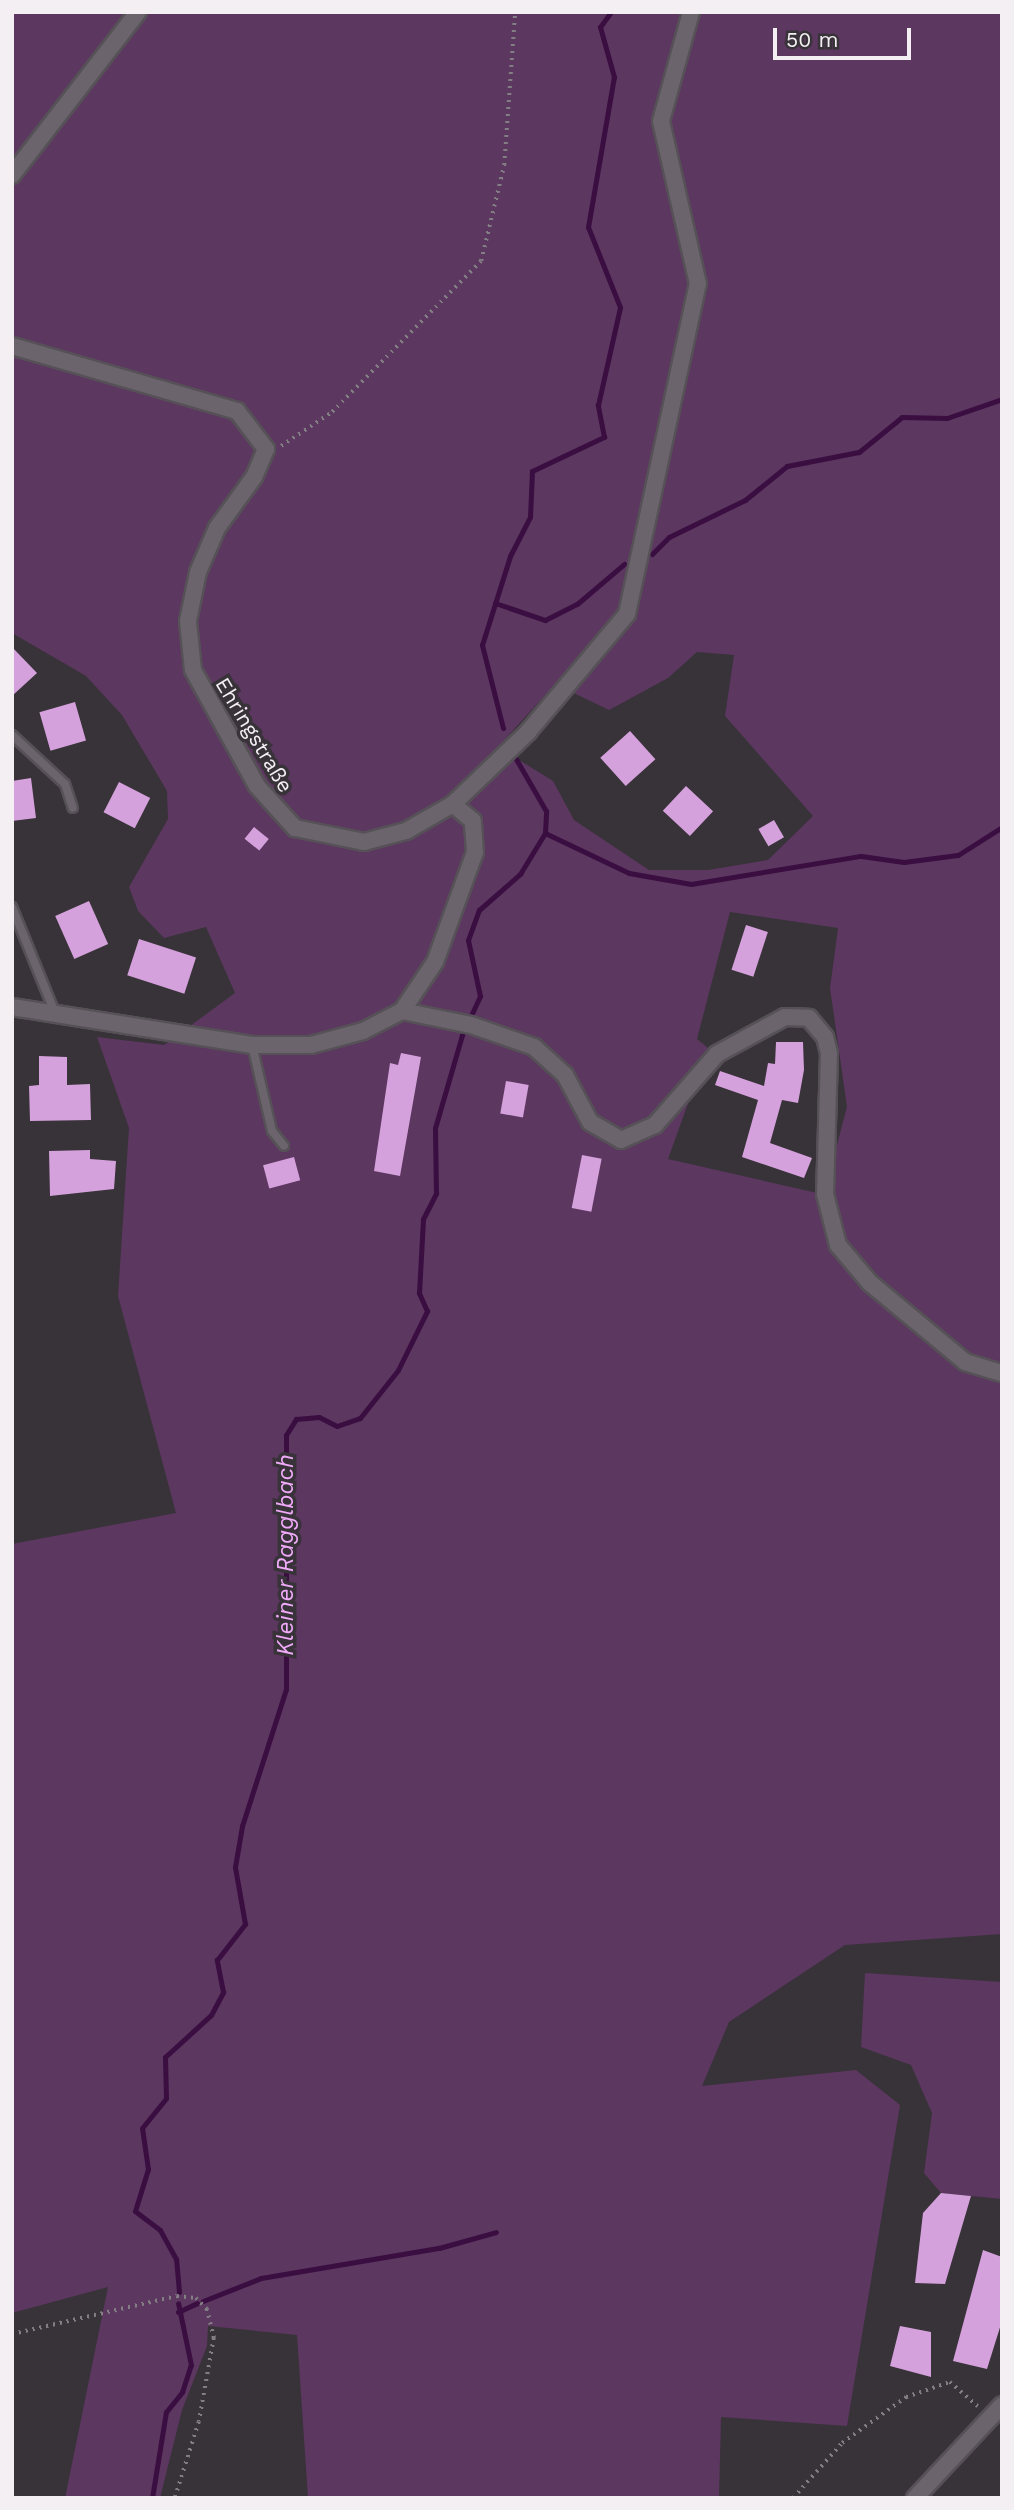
<!DOCTYPE html>
<html>
<head>
<meta charset="utf-8">
<style>
	body { margin:0 }
	#map { position:relative; width:1014px; height:2510px; overflow:hidden; background:#383239; font-family:"Work Sans",sans-serif }
	div>[style] { position:absolute }
	[style*='--x'] { left:calc(var(--x)*1px); top:calc(var(--y)*1px); width:calc(var(--w)*1px); rotate:calc(var(--a)*1deg) }
	.green>* { inset:0; background:#5c3760 }
	.stream>* { height:5px; margin:-2.5px; padding:0 2.5px; transform-origin:2.5px; border-radius:2.5px; background:#3a0e41 }
	.building>* { inset:0; background:#d5a1dc; transform-origin:0 0 }
	.path>* { height:3.5px; margin-top:-1.75px; transform-origin:0; background:repeating-linear-gradient(90deg,#837e84 0 2px,transparent 0 7px) }
	.roads { filter:drop-shadow(2px 0 #565157) drop-shadow(-2px 0 #565157) drop-shadow(0 2px #565157) drop-shadow(0 -2px #565157) }
	.lane>* { height:8px; margin:-4px; padding:0 4px; transform-origin:4px; border-radius:4px; background:#6b646c }
	.street>* { height:16px; margin:-8px; padding:0 8px; transform-origin:8px; border-radius:8px; background:#6b646c }
	span { translate:-50% -50%; white-space:nowrap; text-align:center; line-height:1.15; -webkit-text-stroke:7px #383239; paint-order:stroke }
	.street-label { font-size:21px; color:#f3eff3 }
	.water-label { font-size:23px; color:#efaaf8; font-style:italic }
	.frame { position:absolute; inset:0; border:14px solid #f3eff3; pointer-events:none }
	.scale { position:absolute; left:773px; top:28px; width:138px; height:32px; box-sizing:border-box; border:4px solid #f3eff3; border-top:0; padding-left:9px; font-size:21px; line-height:24px; white-space:nowrap; color:#f3eff3; -webkit-text-stroke:5px #383239; paint-order:stroke }
</style>
</head>
<body>
<div id="map">
	<div class="green">
		<i style="clip-path:polygon(evenodd,12px 12px,1002px 12px,1002px 1934px,845px 1945px,729px 2022px,702px 2086px,856px 2070px,900px 2105px,847px 2426px,721px 2417px,719px 2498px,308px 2498px,297px 2335px,208px 2326px,207px 2346px,182px 2410px,160px 2498px,65px 2498px,108px 2287px,12px 2313px,12px 1544px,176px 1513px,118px 1296px,129px 1128px,97px 1037px,164px 1045px,235px 993px,206px 927px,164px 938px,138px 911px,129px 887px,168px 819px,167px 791px,122px 715px,86px 676px,12px 633px,12px 12px,697px 652px,734px 655px,725px 716px,813px 816px,768px 860px,708px 870px,649px 870px,574px 820px,553px 781px,498px 747px,555px 684px,609px 710px,668px 678px,697px 652px,12px 12px,730px 912px,838px 928px,830px 988px,847px 1107px,835px 1152px,835px 1197px,668px 1159px,708px 1048px,697px 1039px,730px 912px)"></i>
		<i style="clip-path:polygon(865px 1973px,1002px 1982px,1002px 2199px,941px 2193px,924px 2173px,932px 2113px,911px 2065px,861px 2047px)"></i>
	</div>
	<div class="stream">
		<i style="--x:652;--y:554;--w:24;--a:-45"></i>
		<i style="--x:669;--y:537;--w:85;--a:-26"></i>
		<i style="--x:745;--y:500;--w:54;--a:-39"></i>
		<i style="--x:787;--y:466;--w:73;--a:-11"></i>
		<i style="--x:859;--y:452;--w:55;--a:-39.1"></i>
		<i style="--x:902;--y:417;--w:45;--a:1.3"></i>
		<i style="--x:947;--y:418;--w:58;--a:-19.1"></i>
		<i style="--x:495;--y:603;--w:53;--a:18.8"></i>
		<i style="--x:545;--y:620;--w:36;--a:-27"></i>
		<i style="--x:577;--y:604;--w:62;--a:-40.4"></i>
		<i style="--x:503;--y:728;--w:86;--a:-104.2"></i>
		<i style="--x:482;--y:645;--w:93;--a:-72.5"></i>
		<i style="--x:510;--y:556;--w:44;--a:-62.9"></i>
		<i style="--x:530;--y:517;--w:46;--a:-87.5"></i>
		<i style="--x:532;--y:471;--w:80;--a:-25.3"></i>
		<i style="--x:604;--y:437;--w:33;--a:-101"></i>
		<i style="--x:598;--y:405;--w:100;--a:-77.3"></i>
		<i style="--x:620;--y:307;--w:86;--a:-111.8"></i>
		<i style="--x:588;--y:227;--w:152;--a:-80.2"></i>
		<i style="--x:614;--y:77;--w:52;--a:-105.6"></i>
		<i style="--x:600;--y:27;--w:19;--a:-54"></i>
		<i style="--x:545;--y:833;--w:93;--a:25.5"></i>
		<i style="--x:629;--y:873;--w:63;--a:10.1"></i>
		<i style="--x:691;--y:884;--w:172;--a:-9.4"></i>
		<i style="--x:861;--y:856;--w:43;--a:7.9"></i>
		<i style="--x:904;--y:862;--w:54;--a:-7.4"></i>
		<i style="--x:958;--y:855;--w:52;--a:-32.5"></i>
		<i style="--x:179;--y:2292;--w:33;--a:-95"></i>
		<i style="--x:176;--y:2259;--w:33;--a:-119"></i>
		<i style="--x:160;--y:2230;--w:31;--a:-143"></i>
		<i style="--x:135;--y:2211;--w:44;--a:-72.8"></i>
		<i style="--x:148;--y:2169;--w:41;--a:-98.3"></i>
		<i style="--x:142;--y:2128;--w:38;--a:-51"></i>
		<i style="--x:166;--y:2098;--w:41;--a:-91.4"></i>
		<i style="--x:165;--y:2057;--w:62;--a:-42.4"></i>
		<i style="--x:211;--y:2015;--w:26;--a:-62"></i>
		<i style="--x:223;--y:1992;--w:33;--a:-101"></i>
		<i style="--x:217;--y:1960;--w:46;--a:-52.1"></i>
		<i style="--x:245;--y:1924;--w:58;--a:-100"></i>
		<i style="--x:235;--y:1867;--w:42;--a:-80.3"></i>
		<i style="--x:242;--y:1826;--w:144;--a:-72.2"></i>
		<i style="--x:286;--y:1689;--w:254;--a:-90"></i>
		<i style="--x:286;--y:1435;--w:19;--a:-58"></i>
		<i style="--x:296;--y:1419;--w:23;--a:-5"></i>
		<i style="--x:319;--y:1417;--w:20;--a:27"></i>
		<i style="--x:337;--y:1426;--w:24;--a:-19"></i>
		<i style="--x:360;--y:1418;--w:61;--a:-51.6"></i>
		<i style="--x:398;--y:1370;--w:66;--a:-63.8"></i>
		<i style="--x:427;--y:1311;--w:20;--a:-114"></i>
		<i style="--x:419;--y:1293;--w:74;--a:-86.9"></i>
		<i style="--x:423;--y:1219;--w:29;--a:-63"></i>
		<i style="--x:436;--y:1193;--w:65;--a:-90.9"></i>
		<i style="--x:435;--y:1128;--w:97;--a:-73.8"></i>
		<i style="--x:462;--y:1035;--w:43;--a:-65.2"></i>
		<i style="--x:480;--y:996;--w:57;--a:-102.1"></i>
		<i style="--x:468;--y:940;--w:32;--a:-70"></i>
		<i style="--x:479;--y:910;--w:55;--a:-41.3"></i>
		<i style="--x:520;--y:874;--w:48;--a:-58.6"></i>
		<i style="--x:545;--y:833;--w:22;--a:-87"></i>
		<i style="--x:546;--y:811;--w:60;--a:-120"></i>
		<i style="--x:203;--y:2301;--w:62;--a:-21.6"></i>
		<i style="--x:261;--y:2278;--w:181;--a:-9.6"></i>
		<i style="--x:439;--y:2248;--w:59;--a:-15.7"></i>
		<i style="--x:178;--y:2312;--w:21;--a:-25"></i>
		<i style="--x:152;--y:2498;--w:87;--a:-80.8"></i>
		<i style="--x:166;--y:2412;--w:26;--a:-51"></i>
		<i style="--x:182;--y:2392;--w:28;--a:-72"></i>
		<i style="--x:191;--y:2365;--w:63;--a:-101.8"></i>
	</div>
	<div class="building">
		<i style="clip-path:polygon(12px 647px,37px 673px,12px 696px)"></i>
		<i style="left:75px;top:702px;width:40px;height:37px;rotate:74deg"></i>
		<i style="left:630px;top:731px;width:38px;height:40px;rotate:48deg"></i>
		<i style="clip-path:polygon(31px 778px,36px 818px,12px 821px,12px 781px)"></i>
		<i style="left:119px;top:782px;width:35px;height:34px;rotate:27deg"></i>
		<i style="left:686px;top:786px;width:37px;height:34px;rotate:43deg"></i>
		<i style="left:774px;top:820px;width:20px;height:18px;rotate:60deg"></i>
		<i style="left:254px;top:827px;width:19px;height:15px;rotate:39deg"></i>
		<i style="left:89px;top:901px;width:47px;height:37px;rotate:66deg"></i>
		<i style="left:746px;top:925px;width:23px;height:47px;rotate:18deg"></i>
		<i style="left:139px;top:939px;width:60px;height:38px;rotate:18deg"></i>
		<i style="clip-path:polygon(776px 1042px,803px 1042px,804px 1070px,798px 1103px,782px 1100px,770px 1143px,812px 1158px,804px 1178px,742px 1157px,758px 1100px,715px 1085px,720px 1071px,764px 1086px,768px 1063px,775px 1064px)"></i>
		<i style="clip-path:polygon(401px 1053px,421px 1057px,400px 1176px,374px 1171px,390px 1063px,398px 1065px)"></i>
		<i style="clip-path:polygon(39px 1056px,67px 1057px,67px 1085px,90px 1084px,91px 1120px,30px 1121px,29px 1086px,39px 1085px)"></i>
		<i style="left:506px;top:1081px;width:23px;height:33px;rotate:10deg"></i>
		<i style="clip-path:polygon(90px 1150px,90px 1159px,116px 1161px,114px 1189px,50px 1196px,49px 1151px)"></i>
		<i style="left:582px;top:1155px;width:20px;height:54px;rotate:11deg"></i>
		<i style="left:294px;top:1157px;width:24px;height:32px;rotate:75deg"></i>
		<i style="clip-path:polygon(941px 2193px,971px 2196px,945px 2284px,915px 2283px,923px 2213px)"></i>
		<i style="clip-path:polygon(983px 2250px,1002px 2257px,1002px 2321px,987px 2369px,953px 2361px)"></i>
		<i style="clip-path:polygon(900px 2326px,931px 2332px,931px 2377px,890px 2366px)"></i>
	</div>
	<div class="path">
		<i style="--x:281;--y:446;--w:61;--a:-33.7"></i>
		<i style="--x:332;--y:412;--w:212;--a:-45.4"></i>
		<i style="--x:481;--y:261;--w:99;--a:-76.5"></i>
		<i style="--x:504;--y:165;--w:153;--a:-85.9"></i>
		<i style="--x:12;--y:2334;--w:169;--a:-13"></i>
		<i style="--x:177;--y:2296;--w:19;--a:6"></i>
		<i style="--x:196;--y:2298;--w:16;--a:45"></i>
		<i style="--x:207;--y:2309;--w:30;--a:76"></i>
		<i style="--x:214;--y:2338;--w:85;--a:100.1"></i>
		<i style="--x:199;--y:2422;--w:80;--a:107.5"></i>
		<i style="--x:793;--y:2498;--w:74;--a:-48.3"></i>
		<i style="--x:842;--y:2443;--w:79;--a:-35.7"></i>
		<i style="--x:906;--y:2397;--w:46;--a:-18.8"></i>
		<i style="--x:950;--y:2382;--w:37;--a:41"></i>
	</div>
	<div class="roads">
		<div class="lane">
			<i style="--x:12;--y:735;--w:72;--a:42.8"></i>
			<i style="--x:65;--y:784;--w:25;--a:72"></i>
			<i style="--x:12;--y:907;--w:114;--a:67.9"></i>
			<i style="--x:252;--y:1045;--w:88;--a:76.9"></i>
			<i style="--x:272;--y:1131;--w:19;--a:51"></i>
		</div>
		<div class="street">
			<i style="--x:12;--y:175;--w:206;--a:-52.3"></i>
			<i style="--x:12;--y:346;--w:234;--a:16.1"></i>
			<i style="--x:237;--y:411;--w:48;--a:52.7"></i>
			<i style="--x:266;--y:449;--w:30;--a:113"></i>
			<i style="--x:254;--y:477;--w:63;--a:126"></i>
			<i style="--x:217;--y:528;--w:48;--a:113.4"></i>
			<i style="--x:198;--y:572;--w:50;--a:101.5"></i>
			<i style="--x:188;--y:621;--w:49;--a:84.2"></i>
			<i style="--x:193;--y:670;--w:132;--a:61.1"></i>
			<i style="--x:257;--y:786;--w:57;--a:47.9"></i>
			<i style="--x:295;--y:828;--w:70;--a:11.5"></i>
			<i style="--x:364;--y:842;--w:43;--a:-14.7"></i>
			<i style="--x:406;--y:831;--w:54;--a:-29.9"></i>
			<i style="--x:453;--y:804;--w:104;--a:-43.8"></i>
			<i style="--x:528;--y:732;--w:154;--a:-50"></i>
			<i style="--x:627;--y:614;--w:338;--a:-77.9"></i>
			<i style="--x:698;--y:284;--w:167;--a:-102.8"></i>
			<i style="--x:661;--y:121;--w:113;--a:-74.6"></i>
			<i style="--x:12;--y:1007;--w:243;--a:9"></i>
			<i style="--x:252;--y:1045;--w:59;--a:0"></i>
			<i style="--x:311;--y:1045;--w:54;--a:-15.1"></i>
			<i style="--x:363;--y:1031;--w:44;--a:-27.1"></i>
			<i style="--x:402;--y:1011;--w:59;--a:-56"></i>
			<i style="--x:435;--y:962;--w:117;--a:-70"></i>
			<i style="--x:475;--y:852;--w:31;--a:-94"></i>
			<i style="--x:473;--y:821;--w:26;--a:-140"></i>
			<i style="--x:402;--y:1011;--w:70;--a:11.5"></i>
			<i style="--x:471;--y:1025;--w:67;--a:19.2"></i>
			<i style="--x:534;--y:1047;--w:42;--a:42.1"></i>
			<i style="--x:565;--y:1075;--w:53;--a:62"></i>
			<i style="--x:590;--y:1122;--w:36;--a:30"></i>
			<i style="--x:621;--y:1140;--w:37;--a:-24"></i>
			<i style="--x:655;--y:1125;--w:94;--a:-48.9"></i>
			<i style="--x:717;--y:1054;--w:77;--a:-28.6"></i>
			<i style="--x:785;--y:1017;--w:24;--a:2"></i>
			<i style="--x:809;--y:1018;--w:25;--a:50"></i>
			<i style="--x:825;--y:1037;--w:16;--a:76"></i>
			<i style="--x:829;--y:1053;--w:141;--a:91.6"></i>
			<i style="--x:825;--y:1194;--w:53;--a:75.7"></i>
			<i style="--x:838;--y:1245;--w:50;--a:49.9"></i>
			<i style="--x:870;--y:1283;--w:124;--a:39.7"></i>
			<i style="--x:965;--y:1362;--w:39;--a:17"></i>
			<i style="--x:915;--y:2498;--w:127;--a:-46.9"></i>
		</div>
	</div>
	<div class="street-label">
		<span style="left:254px;top:735px;rotate:59deg">Ehringstraße</span>
	</div>
	<div class="water-label">
		<span style="left:286px;top:1555px;rotate:-90deg">Kleiner Ragglbach</span>
	</div>
	<div class="frame"></div>
	<div class="scale">50 m</div>
</div>
</body>
</html>
